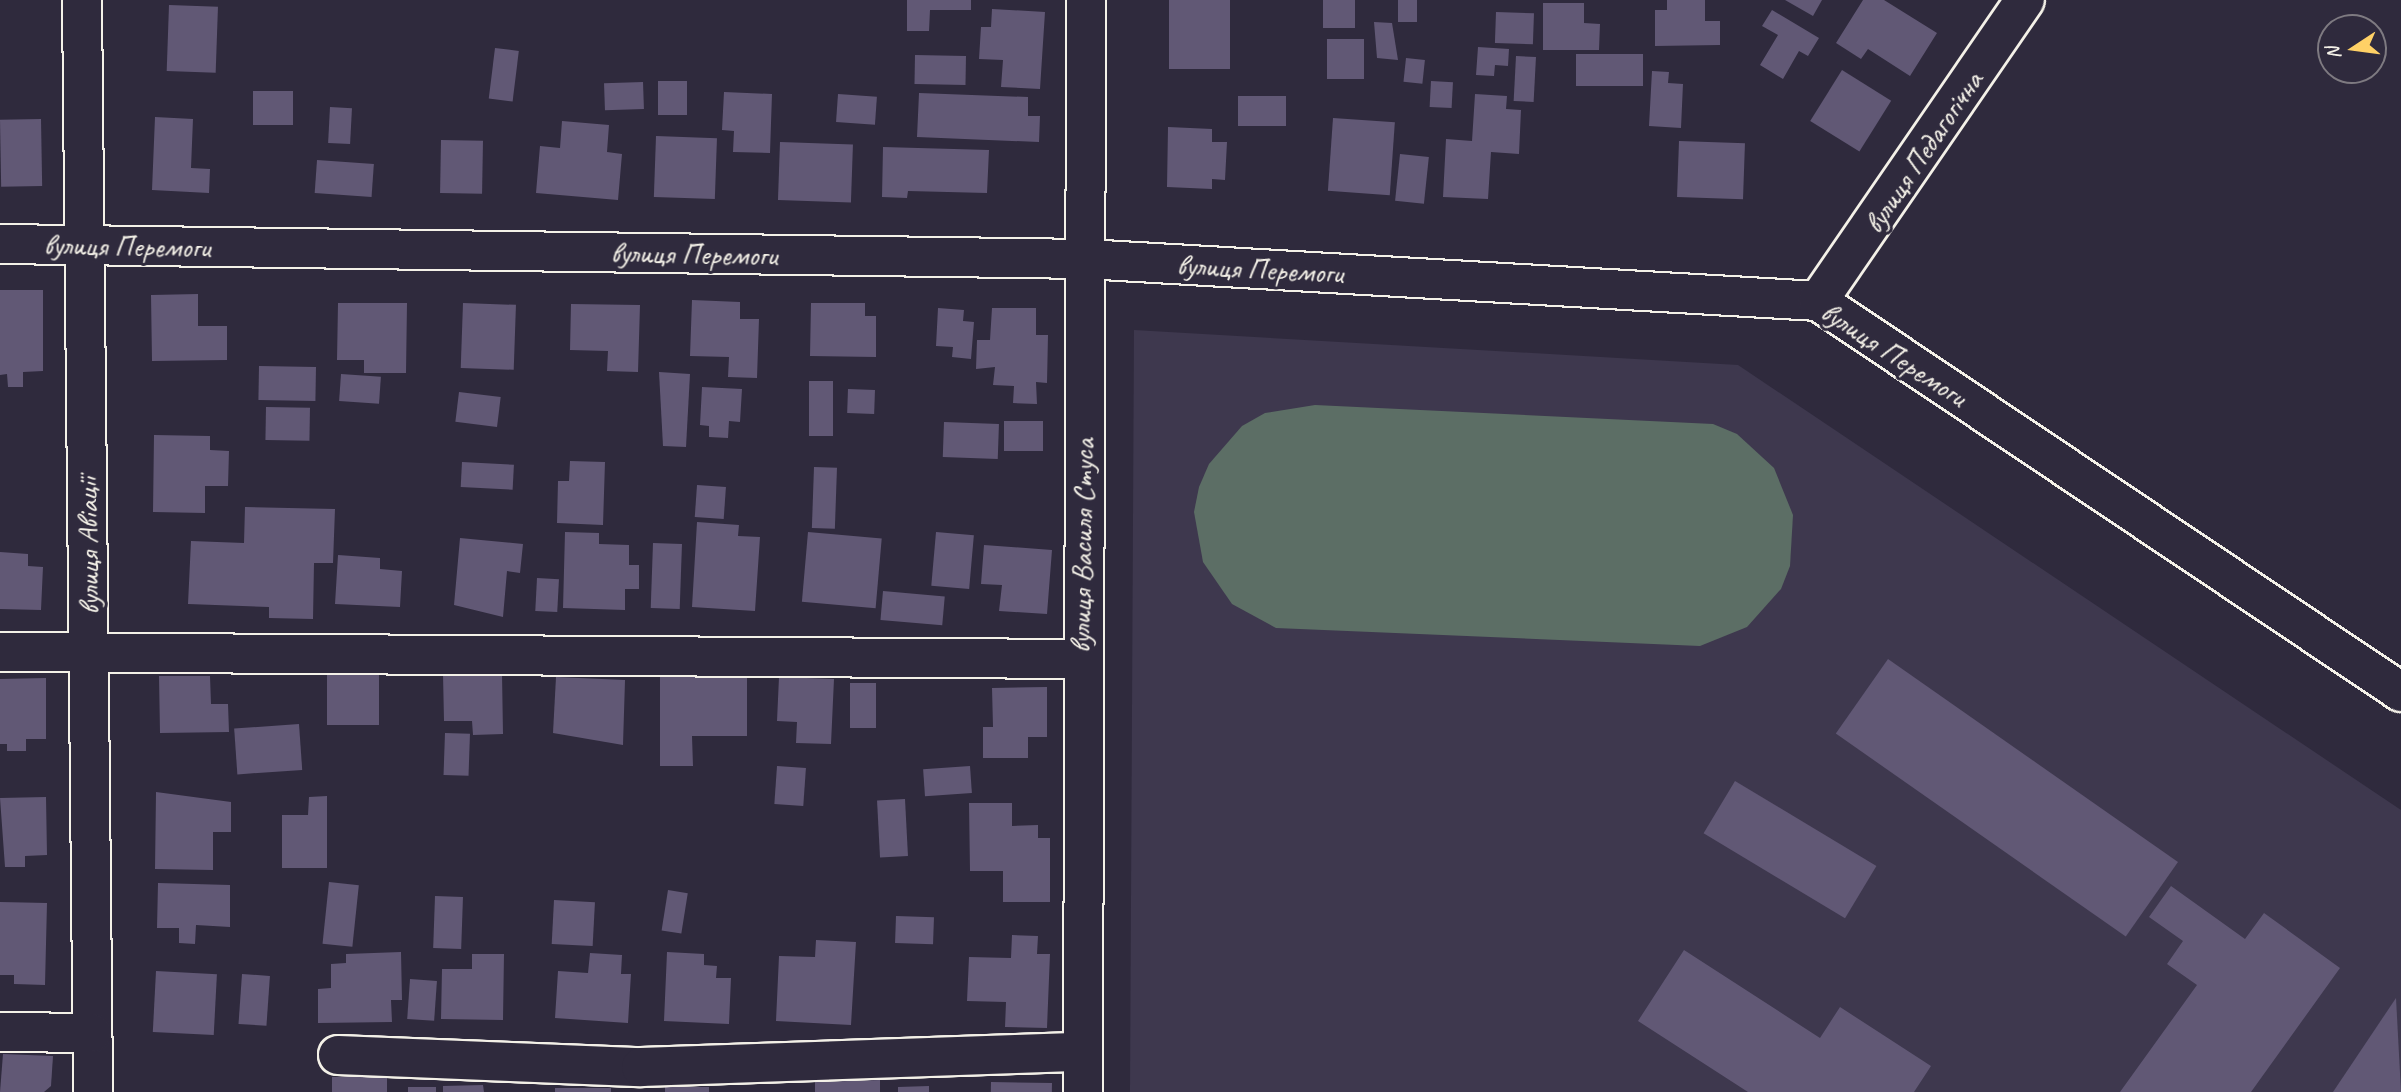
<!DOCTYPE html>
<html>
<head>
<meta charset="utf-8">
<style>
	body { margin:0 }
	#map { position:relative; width:2401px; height:1092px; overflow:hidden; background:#2f2a3d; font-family:Caveat,sans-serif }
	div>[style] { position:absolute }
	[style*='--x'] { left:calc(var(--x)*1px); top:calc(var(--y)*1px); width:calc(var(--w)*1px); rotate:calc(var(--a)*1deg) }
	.built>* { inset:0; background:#3e384e }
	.green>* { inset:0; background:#5c6e65 }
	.building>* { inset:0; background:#615875; transform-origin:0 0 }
	.roads { filter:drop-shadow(2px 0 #f4f1e8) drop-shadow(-2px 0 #f4f1e8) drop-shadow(0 2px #f4f1e8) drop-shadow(0 -2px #f4f1e8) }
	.minor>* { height:38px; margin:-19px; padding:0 19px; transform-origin:19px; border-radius:19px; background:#2f2a3d }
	span { translate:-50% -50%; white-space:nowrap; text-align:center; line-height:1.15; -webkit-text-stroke:6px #2f2a3d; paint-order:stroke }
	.street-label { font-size:30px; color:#f4f1e8 }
	.north { position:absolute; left:2317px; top:14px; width:70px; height:70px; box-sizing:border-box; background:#2f2a3d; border:2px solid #7e7a81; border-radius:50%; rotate:257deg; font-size:19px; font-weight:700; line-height:28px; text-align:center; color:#f4f1e8 }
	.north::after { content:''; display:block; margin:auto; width:24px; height:32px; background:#ffd166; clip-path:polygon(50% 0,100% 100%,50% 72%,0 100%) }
</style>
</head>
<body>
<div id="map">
	<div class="built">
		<i style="clip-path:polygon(1134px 330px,1738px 365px,2401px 810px,2401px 1092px,1130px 1092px)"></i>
	</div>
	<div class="green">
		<i style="clip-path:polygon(1315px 405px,1713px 424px,1737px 434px,1774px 468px,1793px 515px,1790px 566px,1781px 589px,1747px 627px,1700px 646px,1276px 628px,1232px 604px,1203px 562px,1194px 512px,1199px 487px,1209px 464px,1242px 426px,1265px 413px)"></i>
	</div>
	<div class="building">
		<i style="clip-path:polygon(907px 0,971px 0,971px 10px,930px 10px,929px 31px,907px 31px)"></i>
		<i style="left:1169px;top:0;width:61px;height:69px"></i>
		<i style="left:1323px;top:0;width:32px;height:28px"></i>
		<i style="left:1398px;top:0;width:19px;height:22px"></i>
		<i style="clip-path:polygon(1667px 0,1705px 0,1705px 21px,1720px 21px,1720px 45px,1655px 46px,1655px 10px,1667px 10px)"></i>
		<i style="clip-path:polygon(1785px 0,1822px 0,1813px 16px)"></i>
		<i style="clip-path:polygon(1863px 0,1884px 0,1937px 33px,1910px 76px,1868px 49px,1861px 59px,1836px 43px)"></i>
		<i style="clip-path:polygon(1543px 3px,1584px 3px,1584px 23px,1600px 24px,1599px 50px,1543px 50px)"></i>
		<i style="left:169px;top:5px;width:49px;height:66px;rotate:2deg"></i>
		<i style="clip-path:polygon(992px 9px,1045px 12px,1040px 89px,1001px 87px,1003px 60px,979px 59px,981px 27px,991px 27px)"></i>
		<i style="clip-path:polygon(1772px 10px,1819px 38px,1808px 56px,1799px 51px,1783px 79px,1760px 65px,1778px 35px,1762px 26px)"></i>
		<i style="left:1496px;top:12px;width:38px;height:31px;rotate:2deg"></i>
		<i style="clip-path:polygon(1374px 22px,1392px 23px,1398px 60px,1377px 58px)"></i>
		<i style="left:1327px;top:39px;width:37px;height:40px"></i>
		<i style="clip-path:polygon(1478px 47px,1509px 49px,1508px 66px,1495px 65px,1494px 76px,1476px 75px)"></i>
		<i style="left:495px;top:48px;width:24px;height:51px;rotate:7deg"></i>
		<i style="left:1643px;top:54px;width:32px;height:67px;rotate:90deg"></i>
		<i style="left:915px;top:55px;width:51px;height:29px;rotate:1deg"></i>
		<i style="left:1516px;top:56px;width:20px;height:45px;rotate:3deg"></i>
		<i style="left:1406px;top:58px;width:19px;height:24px;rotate:6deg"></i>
		<i style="left:1842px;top:70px;width:58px;height:60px;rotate:32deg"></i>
		<i style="clip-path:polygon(1652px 71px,1669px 72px,1668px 83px,1683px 84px,1681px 128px,1649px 126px)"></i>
		<i style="left:658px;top:81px;width:29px;height:34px"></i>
		<i style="left:1431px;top:81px;width:22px;height:26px;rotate:3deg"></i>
		<i style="left:643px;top:82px;width:27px;height:39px;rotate:88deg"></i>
		<i style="left:253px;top:91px;width:40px;height:34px"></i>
		<i style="clip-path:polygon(724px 92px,772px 94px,770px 153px,733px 152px,734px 131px,722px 130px)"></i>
		<i style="clip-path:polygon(919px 93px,1028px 97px,1028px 116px,1040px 116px,1039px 142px,917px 137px)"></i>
		<i style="left:838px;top:94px;width:39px;height:28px;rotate:4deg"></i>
		<i style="clip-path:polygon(1475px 94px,1507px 96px,1506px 109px,1521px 110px,1519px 154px,1491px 152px,1488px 199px,1443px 197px,1446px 139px,1472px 141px)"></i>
		<i style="left:1238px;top:96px;width:48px;height:30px"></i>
		<i style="left:330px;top:107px;width:22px;height:36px;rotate:3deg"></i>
		<i style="clip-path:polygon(155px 117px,193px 119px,191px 168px,210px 169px,209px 193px,152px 190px)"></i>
		<i style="left:1333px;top:118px;width:62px;height:73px;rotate:4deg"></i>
		<i style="left:41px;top:119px;width:67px;height:41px;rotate:89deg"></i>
		<i style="clip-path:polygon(562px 121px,609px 125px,607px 152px,622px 154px,618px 200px,536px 193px,540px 146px,560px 148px)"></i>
		<i style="clip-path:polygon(1168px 127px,1212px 129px,1212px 142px,1227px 142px,1225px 180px,1212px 179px,1212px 189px,1167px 187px)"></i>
		<i style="left:656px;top:136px;width:61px;height:61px;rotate:2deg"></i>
		<i style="left:441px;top:140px;width:42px;height:53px;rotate:1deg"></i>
		<i style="left:1679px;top:141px;width:66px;height:56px;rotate:2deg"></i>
		<i style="left:780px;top:142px;width:73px;height:58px;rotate:2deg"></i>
		<i style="clip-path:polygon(883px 147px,989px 150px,987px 193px,908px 191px,907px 198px,882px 197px)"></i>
		<i style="left:1400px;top:154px;width:29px;height:47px;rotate:6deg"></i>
		<i style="left:317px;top:160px;width:57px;height:33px;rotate:4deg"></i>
		<i style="clip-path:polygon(0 290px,43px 290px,43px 371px,23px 372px,23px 387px,8px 387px,7px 374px,0 375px)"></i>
		<i style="clip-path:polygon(198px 294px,198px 326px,227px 326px,227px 360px,152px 361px,151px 295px)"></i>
		<i style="clip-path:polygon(692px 300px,740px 302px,740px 319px,759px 319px,757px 378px,728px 377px,729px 357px,690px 356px)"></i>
		<i style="clip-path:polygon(338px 303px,407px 303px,406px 373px,364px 373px,364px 360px,337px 360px)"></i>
		<i style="left:463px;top:303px;width:53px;height:65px;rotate:2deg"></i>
		<i style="clip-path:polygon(811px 303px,865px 303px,865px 316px,876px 316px,876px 357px,810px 356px)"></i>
		<i style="clip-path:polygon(571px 304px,640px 305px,638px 372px,607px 371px,608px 351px,570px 350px)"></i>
		<i style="clip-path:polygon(938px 308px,964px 310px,963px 321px,974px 322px,971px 359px,952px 357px,953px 347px,936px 346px)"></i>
		<i style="clip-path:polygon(992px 308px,1036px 308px,1036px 335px,1048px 335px,1047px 383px,1036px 382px,1037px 404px,1013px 403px,1014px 386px,993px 385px,995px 367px,976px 369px,977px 340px,990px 340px)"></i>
		<i style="left:259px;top:366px;width:57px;height:34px;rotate:1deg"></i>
		<i style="clip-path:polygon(659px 372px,690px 374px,686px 447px,663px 446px)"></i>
		<i style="left:341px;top:374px;width:40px;height:27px;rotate:4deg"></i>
		<i style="left:809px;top:381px;width:24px;height:55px"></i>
		<i style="clip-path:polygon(702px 387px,742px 389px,740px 422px,729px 421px,728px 438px,709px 437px,709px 426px,700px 425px)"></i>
		<i style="left:848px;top:389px;width:27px;height:24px;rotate:2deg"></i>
		<i style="left:459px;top:392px;width:42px;height:30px;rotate:7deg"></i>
		<i style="left:266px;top:407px;width:44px;height:33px;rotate:1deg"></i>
		<i style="left:1004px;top:421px;width:39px;height:30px"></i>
		<i style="left:944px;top:422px;width:55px;height:35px;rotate:2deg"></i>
		<i style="clip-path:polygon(154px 435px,210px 436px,210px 450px,229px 451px,228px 486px,205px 486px,205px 513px,153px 512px)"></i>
		<i style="clip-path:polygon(570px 461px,605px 462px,603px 525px,557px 523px,558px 481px,569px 481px)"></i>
		<i style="left:462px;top:462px;width:52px;height:25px;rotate:3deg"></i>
		<i style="left:814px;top:467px;width:23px;height:61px;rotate:2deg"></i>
		<i style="left:697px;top:485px;width:29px;height:32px;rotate:4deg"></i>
		<i style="clip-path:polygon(245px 507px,335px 509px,333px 563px,314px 563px,313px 619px,269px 618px,269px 607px,188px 604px,191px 541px,244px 543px)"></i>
		<i style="clip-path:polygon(697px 522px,739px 525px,738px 536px,760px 537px,755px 611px,692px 607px)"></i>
		<i style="clip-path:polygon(565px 532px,599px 533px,599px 544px,629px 545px,629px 565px,639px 565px,639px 589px,625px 589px,625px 610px,563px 608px)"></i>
		<i style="left:808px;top:532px;width:74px;height:70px;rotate:5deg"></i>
		<i style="left:936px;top:532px;width:38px;height:54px;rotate:5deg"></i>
		<i style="clip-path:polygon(460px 538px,523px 544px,520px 573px,507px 571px,503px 617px,454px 605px)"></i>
		<i style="left:653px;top:543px;width:29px;height:65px;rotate:2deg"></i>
		<i style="clip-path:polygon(984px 545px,1052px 550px,1047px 614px,999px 611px,1002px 585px,981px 584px)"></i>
		<i style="clip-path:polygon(0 552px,28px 554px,28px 566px,43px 567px,41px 610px,0 609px)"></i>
		<i style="clip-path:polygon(338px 555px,380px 558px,380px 569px,402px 571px,400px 607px,335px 604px)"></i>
		<i style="left:537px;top:578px;width:22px;height:33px;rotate:3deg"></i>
		<i style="left:883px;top:591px;width:62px;height:29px;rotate:5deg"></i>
		<i style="left:1888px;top:659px;width:354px;height:91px;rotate:35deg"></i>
		<i style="left:327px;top:673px;width:52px;height:52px"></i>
		<i style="clip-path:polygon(502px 673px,503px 734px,473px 735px,472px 721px,444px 721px,443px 674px)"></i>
		<i style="clip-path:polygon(747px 675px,747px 736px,692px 736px,693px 766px,660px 766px,660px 676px)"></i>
		<i style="clip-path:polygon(159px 676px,210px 676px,211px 704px,228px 704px,229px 732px,160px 733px)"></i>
		<i style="clip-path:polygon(556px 677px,625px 680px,623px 745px,553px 733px)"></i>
		<i style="clip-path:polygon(779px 677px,834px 679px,831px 744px,796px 743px,797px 722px,777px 721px)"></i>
		<i style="clip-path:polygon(46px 678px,46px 739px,26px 739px,26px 751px,7px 751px,7px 744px,0 744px,0 679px)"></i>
		<i style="left:850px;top:683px;width:26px;height:45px"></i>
		<i style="clip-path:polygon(1047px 687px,1047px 737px,1028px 737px,1028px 758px,983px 758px,983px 727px,993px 727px,992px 688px)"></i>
		<i style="left:299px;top:724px;width:46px;height:65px;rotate:86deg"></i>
		<i style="left:445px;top:733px;width:25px;height:42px;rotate:2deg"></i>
		<i style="left:777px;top:766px;width:29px;height:38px;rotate:4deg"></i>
		<i style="left:970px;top:766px;width:27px;height:47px;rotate:86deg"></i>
		<i style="left:1735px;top:781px;width:165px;height:61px;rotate:31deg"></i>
		<i style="clip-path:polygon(156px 792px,231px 802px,231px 832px,213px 832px,213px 870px,155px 869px)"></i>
		<i style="clip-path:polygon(327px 796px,327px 868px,282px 868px,282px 815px,308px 815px,309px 797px)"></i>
		<i style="clip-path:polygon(46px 797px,47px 855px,25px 856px,25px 867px,5px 867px,0 798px)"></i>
		<i style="left:905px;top:799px;width:57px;height:28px;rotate:87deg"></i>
		<i style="clip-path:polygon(969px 803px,1012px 803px,1012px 826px,1038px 825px,1038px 838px,1050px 838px,1050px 902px,1003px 902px,1003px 871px,970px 871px)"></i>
		<i style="left:329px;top:882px;width:30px;height:62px;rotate:6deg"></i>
		<i style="clip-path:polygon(158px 883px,230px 885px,230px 927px,196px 925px,195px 944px,179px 943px,179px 928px,157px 928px)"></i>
		<i style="clip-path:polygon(2171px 886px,2245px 939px,2264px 913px,2340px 968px,2251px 1092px,2120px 1092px,2197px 985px,2167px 964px,2183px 941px,2149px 917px)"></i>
		<i style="left:668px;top:890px;width:20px;height:41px;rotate:9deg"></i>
		<i style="left:435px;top:896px;width:28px;height:52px;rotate:2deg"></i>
		<i style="left:554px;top:900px;width:41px;height:44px;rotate:3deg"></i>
		<i style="clip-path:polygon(0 902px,47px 903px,45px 985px,14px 984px,14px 975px,0 975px)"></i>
		<i style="left:896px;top:916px;width:38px;height:27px;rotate:2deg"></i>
		<i style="clip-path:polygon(1012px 935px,1038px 936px,1037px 954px,1050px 954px,1047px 1028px,1005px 1027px,1006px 1002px,967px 1001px,969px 957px,1011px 958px)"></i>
		<i style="clip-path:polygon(816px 940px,856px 942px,851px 1025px,776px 1021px,779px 956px,815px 957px)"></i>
		<i style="clip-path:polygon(1684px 950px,1820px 1038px,1840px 1007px,1931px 1066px,1914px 1092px,1748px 1092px,1638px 1021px)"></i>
		<i style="clip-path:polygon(401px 952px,402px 1000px,391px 1000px,392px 1022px,318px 1023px,318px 989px,331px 988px,331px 964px,346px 963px,346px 954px)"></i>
		<i style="clip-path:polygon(667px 952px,704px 954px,704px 965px,717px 966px,716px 978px,731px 978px,729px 1024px,664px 1021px)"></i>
		<i style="clip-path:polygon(590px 953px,622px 955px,621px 974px,631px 974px,628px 1023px,555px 1018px,558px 971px,588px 973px)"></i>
		<i style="clip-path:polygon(472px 954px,504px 954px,503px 1020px,441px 1019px,442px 969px,472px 969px)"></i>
		<i style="left:156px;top:971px;width:61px;height:61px;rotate:3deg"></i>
		<i style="left:242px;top:974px;width:28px;height:50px;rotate:4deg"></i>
		<i style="left:410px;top:979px;width:27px;height:40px;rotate:4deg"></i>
		<i style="clip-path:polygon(2396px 998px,2401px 1092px,2333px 1092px)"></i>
		<i style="clip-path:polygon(3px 1054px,53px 1056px,51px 1086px,44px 1092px,0 1092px)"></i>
		<i style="left:387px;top:1077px;width:15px;height:55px;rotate:90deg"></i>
		<i style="clip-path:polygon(880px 1080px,880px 1092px,815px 1092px,815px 1082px)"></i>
		<i style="left:991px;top:1082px;width:61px;height:10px;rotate:1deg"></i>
		<i style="clip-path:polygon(483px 1085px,484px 1092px,443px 1092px,443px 1086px)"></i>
		<i style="clip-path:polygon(929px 1086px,929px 1092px,898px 1092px,898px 1087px)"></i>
		<i style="left:408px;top:1087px;width:28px;height:5px"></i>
		<i style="left:665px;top:1087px;width:44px;height:5px"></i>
		<i style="left:555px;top:1088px;width:56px;height:4px"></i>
	</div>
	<div class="roads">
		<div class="minor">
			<i style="--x:82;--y:0;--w:1092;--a:89.42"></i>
			<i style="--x:0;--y:244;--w:1085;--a:0.79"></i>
			<i style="--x:1085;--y:259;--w:734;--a:3.28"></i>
			<i style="--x:1818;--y:301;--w:702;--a:33.85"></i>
			<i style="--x:1818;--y:301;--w:365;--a:-55.5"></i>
			<i style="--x:0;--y:652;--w:1080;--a:0.37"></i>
			<i style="--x:0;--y:1032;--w:92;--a:0.6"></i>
			<i style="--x:338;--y:1055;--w:303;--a:2.3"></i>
			<i style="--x:641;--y:1067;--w:440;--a:-2"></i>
			<i style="--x:1083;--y:1092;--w:1092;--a:-89.84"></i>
		</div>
	</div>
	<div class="street-label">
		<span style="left:1923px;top:152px;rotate:-56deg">вулиця Педагогічна</span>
		<span style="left:127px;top:246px;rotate:1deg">вулиця Перемоги</span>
		<span style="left:694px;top:254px;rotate:1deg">вулиця Перемоги</span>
		<span style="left:1260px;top:269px;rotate:3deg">вулиця Перемоги</span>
		<span style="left:1894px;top:354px;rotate:33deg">вулиця Перемоги</span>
		<span style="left:88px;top:546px;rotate:-91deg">вулиця Авіації</span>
		<span style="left:1082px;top:546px;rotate:-89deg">вулиця Василя Стуса</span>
	</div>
	<div class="north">N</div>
</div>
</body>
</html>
